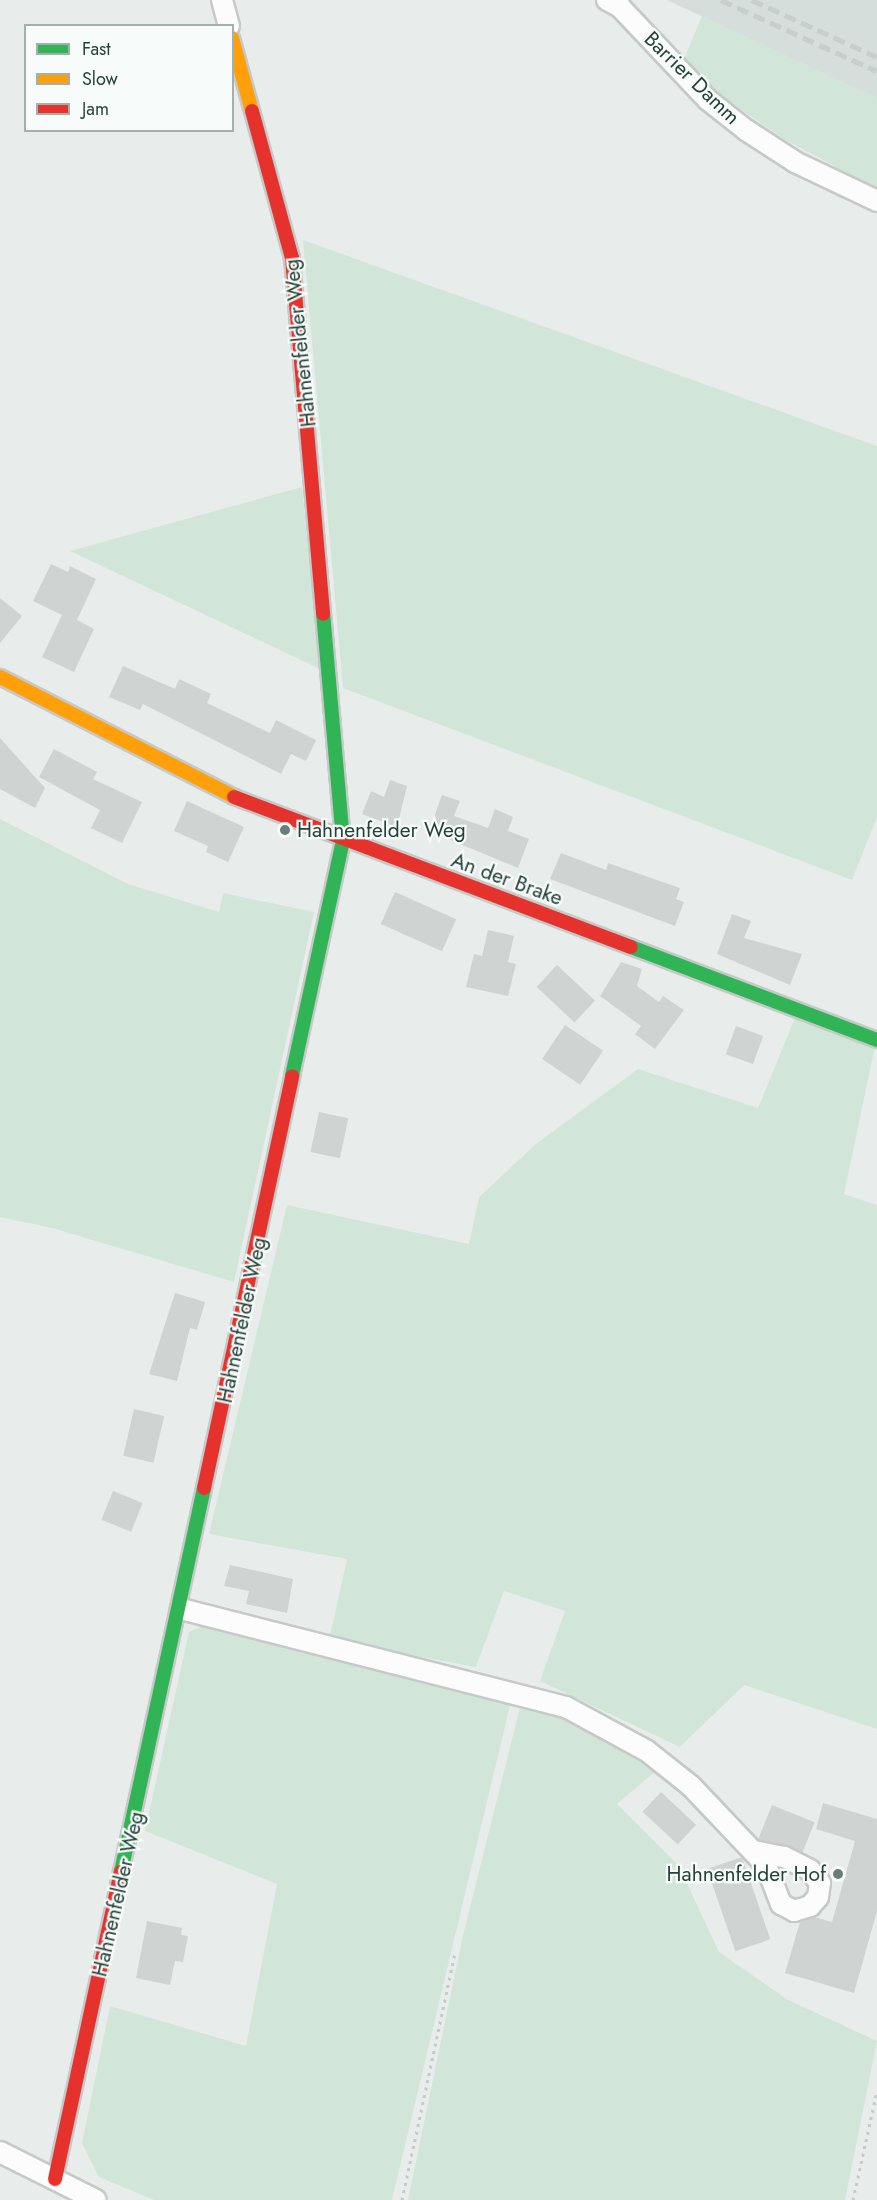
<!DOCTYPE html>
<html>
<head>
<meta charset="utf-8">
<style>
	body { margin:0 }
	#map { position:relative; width:877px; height:2200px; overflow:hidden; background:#e8edeb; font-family:Jost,sans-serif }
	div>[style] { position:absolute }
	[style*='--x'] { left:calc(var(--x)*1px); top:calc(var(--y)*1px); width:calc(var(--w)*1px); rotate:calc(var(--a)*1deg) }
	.built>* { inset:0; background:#d6dedb }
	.green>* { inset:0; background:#d1e6d8 }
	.building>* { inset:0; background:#cfd4d2; transform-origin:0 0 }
	.path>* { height:3px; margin-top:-1.5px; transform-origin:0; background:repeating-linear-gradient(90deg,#c3ccca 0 3px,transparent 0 7.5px) }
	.roads { filter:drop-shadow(2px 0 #c5cac8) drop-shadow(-2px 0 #c5cac8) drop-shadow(0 2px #c5cac8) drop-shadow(0 -2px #c5cac8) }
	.street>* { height:20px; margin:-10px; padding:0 10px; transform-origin:10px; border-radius:10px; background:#fcfcfc }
	.fast>* { height:14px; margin:-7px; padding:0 7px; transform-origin:7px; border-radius:7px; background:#30b455 }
	.slow>* { height:14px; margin:-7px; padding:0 7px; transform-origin:7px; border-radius:7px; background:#ff9f0a }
	.jam>* { height:14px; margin:-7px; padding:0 7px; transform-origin:7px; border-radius:7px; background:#e5322d }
	.rail>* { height:4.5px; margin-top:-2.25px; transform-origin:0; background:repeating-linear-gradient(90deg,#c9cdcc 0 12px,transparent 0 18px) }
	.dots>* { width:16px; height:16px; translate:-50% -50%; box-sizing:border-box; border:3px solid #f7fbf9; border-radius:50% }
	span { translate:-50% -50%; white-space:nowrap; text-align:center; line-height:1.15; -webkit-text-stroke:4.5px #f7fbf9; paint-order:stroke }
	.street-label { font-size:21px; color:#24423a }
	.poi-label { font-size:21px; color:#24423a }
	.left { translate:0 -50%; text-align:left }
	.right { translate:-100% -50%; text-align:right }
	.legend { position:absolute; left:24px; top:24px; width:210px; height:108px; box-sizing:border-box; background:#f7fbf9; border:2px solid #a3b1ad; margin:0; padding:8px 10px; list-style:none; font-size:18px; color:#24423a }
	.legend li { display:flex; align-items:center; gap:12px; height:30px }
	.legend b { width:30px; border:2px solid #a3b1ad }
</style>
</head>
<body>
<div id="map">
	<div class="built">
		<i style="clip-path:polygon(667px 0,877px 0,877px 98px,820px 72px)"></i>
	</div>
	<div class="green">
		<i style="clip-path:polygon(702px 16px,877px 98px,877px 189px,784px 139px,711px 89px,684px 59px)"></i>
		<i style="clip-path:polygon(303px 240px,877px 446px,877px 817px,852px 880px,343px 688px)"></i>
		<i style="clip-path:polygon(302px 487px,320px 669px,70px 551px)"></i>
		<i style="clip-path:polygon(0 819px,128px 884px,219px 912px,223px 893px,314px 912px,234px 1282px,52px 1228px,0 1217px)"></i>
		<i style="clip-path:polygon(795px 1018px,875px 1046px,844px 1194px,877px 1205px,877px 1729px,744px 1685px,680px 1747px,540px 1681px,565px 1611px,504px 1591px,476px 1667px,329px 1640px,347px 1559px,209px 1534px,287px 1205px,469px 1244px,479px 1197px,536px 1144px,638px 1069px,758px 1108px)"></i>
		<i style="clip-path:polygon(214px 1621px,512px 1697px,392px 2200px,154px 2200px,99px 2177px,82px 2143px,110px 2006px,246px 2046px,277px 1884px,145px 1831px,189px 1632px)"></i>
		<i style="clip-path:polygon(522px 1699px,592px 1728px,657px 1770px,617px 1804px,679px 1866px,719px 1952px,788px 2000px,877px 2041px,845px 2200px,408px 2200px,463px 1935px)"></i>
	</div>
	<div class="building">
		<i style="clip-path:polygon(51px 564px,68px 572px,70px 566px,96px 579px,77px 620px,94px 629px,74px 672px,42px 657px,62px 615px,33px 601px)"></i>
		<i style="clip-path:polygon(0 598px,22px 616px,0 643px)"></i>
		<i style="clip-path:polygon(123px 666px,175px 689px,179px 679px,211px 694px,207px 703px,270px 733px,276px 720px,316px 740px,306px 761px,291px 754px,281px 774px,143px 704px,140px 710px,109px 697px)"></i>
		<i style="clip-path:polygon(0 738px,45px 788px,35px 808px,0 789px)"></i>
		<i style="clip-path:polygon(54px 749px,97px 772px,93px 779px,142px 802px,122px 843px,91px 828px,100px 810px,39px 777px)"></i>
		<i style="clip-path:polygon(390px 780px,407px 786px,397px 827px,362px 814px,371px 791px,384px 797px)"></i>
		<i style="clip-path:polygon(442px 795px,460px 801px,454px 816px,488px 828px,495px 809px,513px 817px,508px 831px,529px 839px,518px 868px,429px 831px)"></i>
		<i style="clip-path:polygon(187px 801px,244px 827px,228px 862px,206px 852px,208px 846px,174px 831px)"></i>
		<i style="clip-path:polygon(561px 853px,606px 870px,608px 863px,680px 888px,676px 899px,684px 902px,675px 926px,550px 879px)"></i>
		<i style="left:395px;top:892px;width:67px;height:35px;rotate:24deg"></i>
		<i style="clip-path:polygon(732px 914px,751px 921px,744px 938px,802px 954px,790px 985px,717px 954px)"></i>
		<i style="clip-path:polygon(488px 930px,514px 936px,508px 962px,516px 964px,508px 996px,466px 987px,474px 954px,482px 956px)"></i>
		<i style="clip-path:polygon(621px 962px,642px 969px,637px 986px,659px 1002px,663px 996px,684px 1010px,655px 1049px,635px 1034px,641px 1026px,600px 996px)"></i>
		<i style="left:557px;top:965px;width:52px;height:30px;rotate:43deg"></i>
		<i style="left:565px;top:1025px;width:46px;height:41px;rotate:34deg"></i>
		<i style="left:736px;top:1026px;width:29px;height:30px;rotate:20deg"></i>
		<i style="left:319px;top:1112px;width:30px;height:41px;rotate:12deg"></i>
		<i style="clip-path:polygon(175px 1293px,205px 1302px,197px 1330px,190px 1328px,177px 1381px,149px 1374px)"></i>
		<i style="left:134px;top:1409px;width:31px;height:48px;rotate:13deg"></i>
		<i style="left:113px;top:1491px;width:32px;height:31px;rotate:22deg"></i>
		<i style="clip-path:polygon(230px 1565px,293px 1579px,287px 1613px,246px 1604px,249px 1591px,224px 1586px)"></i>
		<i style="left:661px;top:1792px;width:48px;height:27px;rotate:43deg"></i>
		<i style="clip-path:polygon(823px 1803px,877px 1819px,877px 1911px,854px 1993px,785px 1973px,800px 1922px,814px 1917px,832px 1922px,855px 1841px,816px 1829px)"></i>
		<i style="left:772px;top:1805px;width:46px;height:37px;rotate:22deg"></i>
		<i style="left:742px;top:1857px;width:87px;height:37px;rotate:71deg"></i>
		<i style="clip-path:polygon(147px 1921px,182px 1928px,181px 1935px,188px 1936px,183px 1962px,175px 1961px,170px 1985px,136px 1978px)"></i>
	</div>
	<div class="path">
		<i style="--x:402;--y:2200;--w:253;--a:-77.9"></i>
		<i style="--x:853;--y:2200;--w:112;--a:-77.6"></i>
	</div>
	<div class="roads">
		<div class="street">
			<i style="--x:222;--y:0;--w:27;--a:75"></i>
			<i style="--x:607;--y:0;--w:15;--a:28"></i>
			<i style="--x:620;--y:7;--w:128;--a:46.6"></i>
			<i style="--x:708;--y:100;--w:48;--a:38.3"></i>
			<i style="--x:746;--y:130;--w:59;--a:33.1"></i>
			<i style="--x:795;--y:162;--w:91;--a:25.4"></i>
			<i style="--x:181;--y:1609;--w:397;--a:14.3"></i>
			<i style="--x:566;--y:1707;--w:92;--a:28.5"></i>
			<i style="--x:647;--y:1751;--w:56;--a:38.5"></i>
			<i style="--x:691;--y:1786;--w:109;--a:46.5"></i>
			<i style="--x:766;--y:1865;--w:42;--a:69"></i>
			<i style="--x:781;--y:1904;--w:15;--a:28"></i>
			<i style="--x:794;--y:1911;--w:17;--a:-17"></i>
			<i style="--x:810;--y:1906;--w:12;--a:-48"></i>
			<i style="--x:818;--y:1897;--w:14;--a:-82"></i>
			<i style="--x:820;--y:1883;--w:16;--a:-128"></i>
			<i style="--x:810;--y:1870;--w:29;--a:-153"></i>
			<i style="--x:784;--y:1857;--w:32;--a:-169"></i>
			<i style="--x:0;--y:2152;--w:107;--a:26.6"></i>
		</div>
		<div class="fast">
			<i style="--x:631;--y:947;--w:263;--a:20.7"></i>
			<i style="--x:292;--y:1076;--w:240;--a:-77.8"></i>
			<i style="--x:343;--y:841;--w:228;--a:-95"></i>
			<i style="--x:121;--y:1872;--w:393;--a:-77.8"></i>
		</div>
		<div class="slow">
			<i style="--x:232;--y:38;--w:76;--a:74.7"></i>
			<i style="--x:0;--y:677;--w:263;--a:27.1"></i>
		</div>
		<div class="jam">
			<i style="--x:252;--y:111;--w:152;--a:74.8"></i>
			<i style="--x:292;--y:258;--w:357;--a:85"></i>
			<i style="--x:234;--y:797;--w:424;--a:20.7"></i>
			<i style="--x:204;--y:1488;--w:421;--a:-77.9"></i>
			<i style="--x:55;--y:2179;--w:314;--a:-77.9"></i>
		</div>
	</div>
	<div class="rail">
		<i style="--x:721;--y:0;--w:171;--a:24.5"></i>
		<i style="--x:752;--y:0;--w:137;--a:24.5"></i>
	</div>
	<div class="dots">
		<i style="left:285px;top:830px;background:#697e78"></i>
		<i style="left:838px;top:1874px;background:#697e78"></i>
	</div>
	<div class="street-label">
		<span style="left:692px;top:78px;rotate:44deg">Barrier Damm</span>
		<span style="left:300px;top:343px;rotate:-96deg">Hahnenfelder Weg</span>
		<span style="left:507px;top:879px;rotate:20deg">An der Brake</span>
		<span style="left:242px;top:1320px;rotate:-78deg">Hahnenfelder Weg</span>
		<span style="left:118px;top:1894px;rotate:-77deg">Hahnenfelder Weg</span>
	</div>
	<div class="poi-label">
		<span class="left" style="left:297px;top:830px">Hahnenfelder Weg</span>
		<span class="right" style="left:826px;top:1874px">Hahnenfelder Hof</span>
	</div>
	<ul class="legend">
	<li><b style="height:8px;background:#30b455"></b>Fast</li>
	<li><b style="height:8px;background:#ff9f0a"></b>Slow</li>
	<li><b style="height:8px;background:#e5322d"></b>Jam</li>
	</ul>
</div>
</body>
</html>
